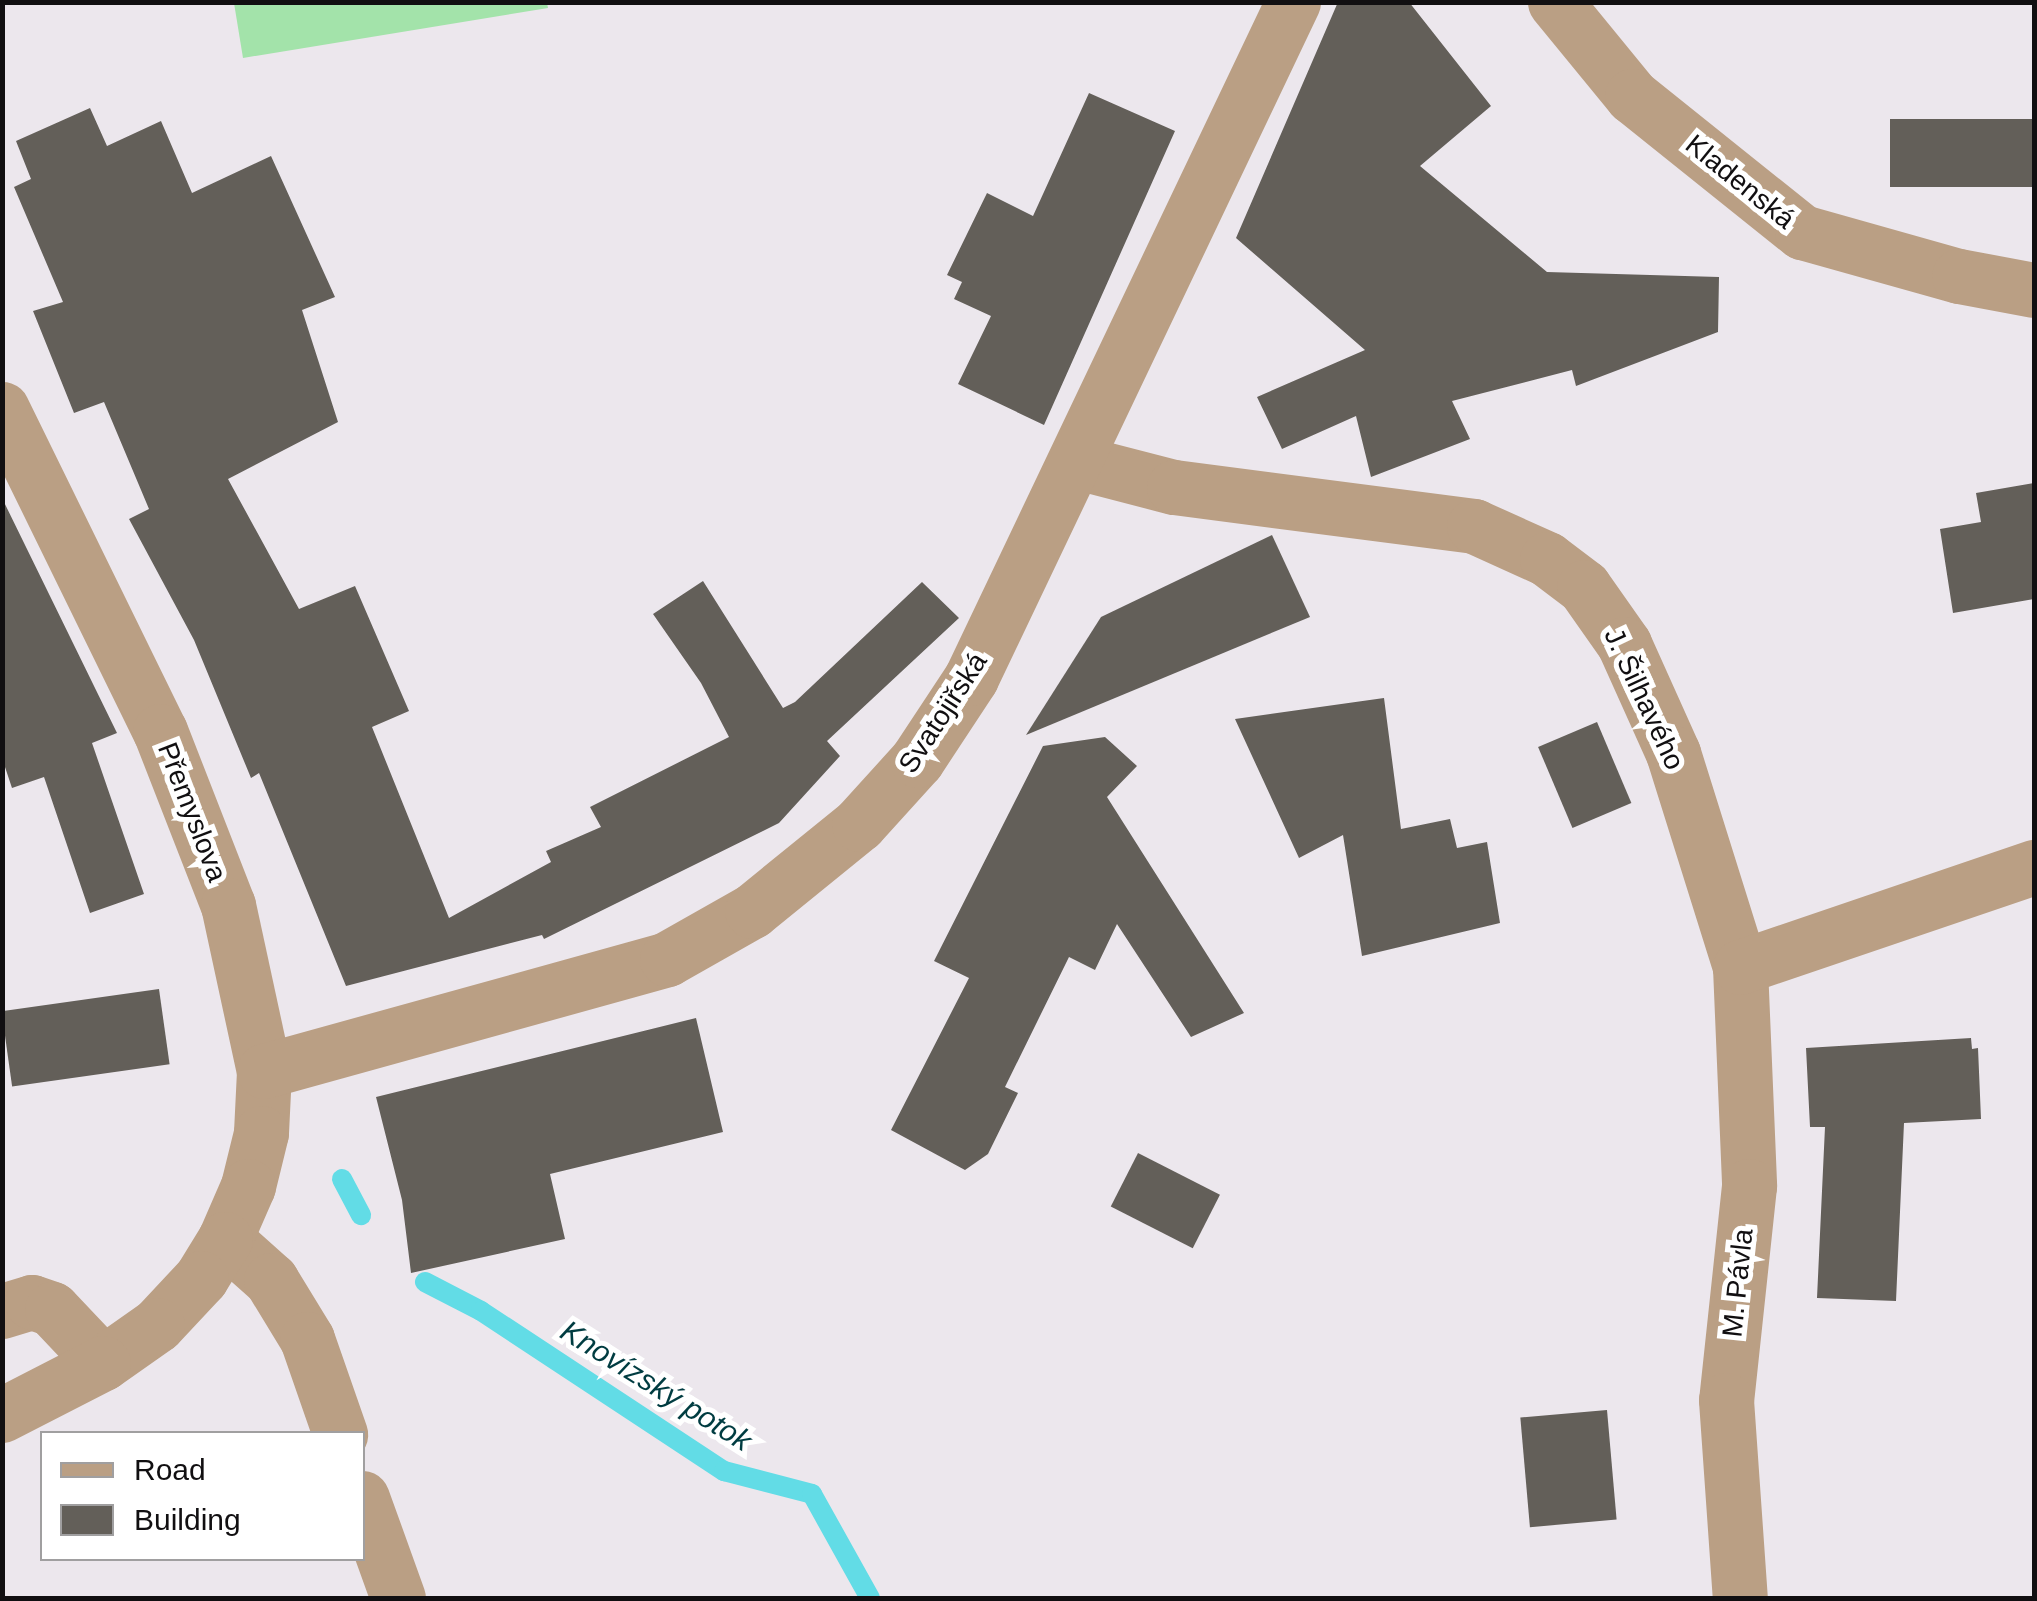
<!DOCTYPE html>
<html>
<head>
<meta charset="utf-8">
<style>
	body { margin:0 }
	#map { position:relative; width:2037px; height:1601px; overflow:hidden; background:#ece7ed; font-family:Arial,sans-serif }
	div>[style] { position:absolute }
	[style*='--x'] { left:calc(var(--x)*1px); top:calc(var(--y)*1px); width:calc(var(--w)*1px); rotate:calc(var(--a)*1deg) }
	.green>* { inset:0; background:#a3e3aa }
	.stream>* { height:20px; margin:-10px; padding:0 10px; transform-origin:10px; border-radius:10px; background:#62dce6 }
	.building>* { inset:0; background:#635f59; transform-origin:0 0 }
	.minor>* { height:55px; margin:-27.5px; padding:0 27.5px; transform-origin:27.5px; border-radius:27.5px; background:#ba9f84 }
	.tertiary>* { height:55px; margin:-27.5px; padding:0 27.5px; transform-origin:27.5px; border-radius:27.5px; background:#ba9f84 }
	span { translate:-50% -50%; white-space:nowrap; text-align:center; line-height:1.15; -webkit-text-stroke:10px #fff; paint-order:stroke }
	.street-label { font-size:28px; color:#110f11 }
	.water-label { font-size:30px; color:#003c41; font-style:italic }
	.frame { position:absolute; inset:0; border:5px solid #110f11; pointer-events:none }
	.legend { position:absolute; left:40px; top:1431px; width:325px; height:130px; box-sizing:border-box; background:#fff; border:2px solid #a09fa0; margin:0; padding:12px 18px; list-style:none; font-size:30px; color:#110f11 }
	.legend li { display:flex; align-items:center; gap:20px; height:50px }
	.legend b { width:50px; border:2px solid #a09fa0 }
</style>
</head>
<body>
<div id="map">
	<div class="green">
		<i style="clip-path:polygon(547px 3px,548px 8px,243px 58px,234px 3px)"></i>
	</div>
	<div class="stream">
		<i style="--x:342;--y:1179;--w:41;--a:62.2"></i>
		<i style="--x:425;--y:1282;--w:63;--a:27.4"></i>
		<i style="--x:481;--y:1311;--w:291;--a:33.4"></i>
		<i style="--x:724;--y:1471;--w:91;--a:14.6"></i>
		<i style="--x:812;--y:1494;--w:119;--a:60.9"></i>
	</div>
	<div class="building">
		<i style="clip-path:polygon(1338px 2px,1409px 2px,1491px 106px,1420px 166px,1547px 272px,1719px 277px,1718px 332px,1576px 386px,1572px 370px,1452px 401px,1470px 439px,1371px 477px,1356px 416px,1282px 449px,1257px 397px,1365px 350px,1236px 238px)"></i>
		<i style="clip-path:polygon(1089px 93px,1175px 131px,1044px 425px,958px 384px,991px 316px,954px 299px,962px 282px,947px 275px,987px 193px,1033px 216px)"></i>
		<i style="clip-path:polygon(90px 108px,107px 146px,161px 121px,192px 193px,271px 156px,335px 297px,302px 310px,338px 422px,228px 479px,299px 609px,355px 586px,409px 711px,372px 727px,449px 918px,551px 862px,546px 851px,601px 827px,590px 807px,729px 737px,701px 683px,653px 614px,703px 581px,783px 708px,795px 702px,922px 582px,959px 618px,827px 741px,840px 756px,779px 823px,544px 939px,542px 935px,346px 986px,259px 773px,251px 778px,194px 640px,129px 519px,149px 509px,104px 402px,74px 413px,33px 311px,63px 302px,14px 187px,31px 179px,16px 141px)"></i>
		<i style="left:2034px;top:119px;width:68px;height:144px;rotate:90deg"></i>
		<i style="clip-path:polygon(2034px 483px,2034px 599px,1953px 613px,1940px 529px,1981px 522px,1976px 493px)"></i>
		<i style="clip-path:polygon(2px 498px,117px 733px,92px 743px,144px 894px,90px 913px,44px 777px,12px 788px,2px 758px)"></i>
		<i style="clip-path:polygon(1272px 535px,1310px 617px,1026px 735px,1101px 617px)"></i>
		<i style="clip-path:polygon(1384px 698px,1401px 829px,1450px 819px,1457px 848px,1487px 842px,1500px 923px,1362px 956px,1343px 835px,1299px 858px,1235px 719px)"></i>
		<i style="left:1597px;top:722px;width:88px;height:64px;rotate:67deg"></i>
		<i style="clip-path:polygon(1105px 737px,1137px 766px,1107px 797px,1244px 1013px,1191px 1037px,1117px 924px,1095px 970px,1069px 957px,1005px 1087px,1018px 1093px,988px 1154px,965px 1170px,891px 1130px,969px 978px,934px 961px,1043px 746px)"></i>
		<i style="left:159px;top:989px;width:76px;height:159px;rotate:82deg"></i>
		<i style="clip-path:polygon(696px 1018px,723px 1132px,550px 1174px,565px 1239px,411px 1273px,402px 1200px,376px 1097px)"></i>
		<i style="clip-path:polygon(1971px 1038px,1972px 1049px,1978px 1048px,1981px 1119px,1904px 1123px,1896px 1301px,1817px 1298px,1825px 1127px,1810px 1127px,1806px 1048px)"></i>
		<i style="left:1138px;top:1153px;width:92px;height:60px;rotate:27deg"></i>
		<i style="left:1607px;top:1410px;width:110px;height:87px;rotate:85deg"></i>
	</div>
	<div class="minor">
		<i style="--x:1077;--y:462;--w:100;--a:14.5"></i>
		<i style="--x:1174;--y:487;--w:303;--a:7.4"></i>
		<i style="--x:1474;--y:526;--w:80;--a:24.3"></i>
		<i style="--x:1547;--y:559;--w:46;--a:37.1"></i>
		<i style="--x:1584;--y:587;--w:70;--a:54.9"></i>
		<i style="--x:1624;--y:644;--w:120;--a:65.8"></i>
		<i style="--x:1673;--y:753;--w:224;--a:72.6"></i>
		<i style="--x:1740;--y:967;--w:219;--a:87.6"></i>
		<i style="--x:1749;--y:1186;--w:215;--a:96.1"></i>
		<i style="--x:1726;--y:1400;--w:198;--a:86"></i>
		<i style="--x:1740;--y:967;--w:311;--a:-18.8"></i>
		<i style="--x:225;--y:1239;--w:62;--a:41.7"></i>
		<i style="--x:271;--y:1280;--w:69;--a:58.6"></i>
		<i style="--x:307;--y:1339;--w:101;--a:70.8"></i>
		<i style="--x:2;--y:1311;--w:31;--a:-17"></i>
		<i style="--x:32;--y:1302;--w:21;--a:19"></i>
		<i style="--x:52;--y:1309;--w:74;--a:46.6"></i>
		<i style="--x:362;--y:1498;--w:106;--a:70.2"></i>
	</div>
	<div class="tertiary">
		<i style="--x:1555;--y:2;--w:122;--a:50.7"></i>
		<i style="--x:1632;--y:96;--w:218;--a:38.7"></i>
		<i style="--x:1802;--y:232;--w:163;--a:15.7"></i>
		<i style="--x:1959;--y:276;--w:76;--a:10.6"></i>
		<i style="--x:2;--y:409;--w:359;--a:63.9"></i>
		<i style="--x:160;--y:731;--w:187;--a:68.7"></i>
		<i style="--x:228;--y:905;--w:170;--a:77.8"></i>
		<i style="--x:264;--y:1071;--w:62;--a:92.8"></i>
		<i style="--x:261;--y:1133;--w:55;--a:103.8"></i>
		<i style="--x:248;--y:1186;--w:58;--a:113.5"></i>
		<i style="--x:225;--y:1239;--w:46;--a:121.6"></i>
		<i style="--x:201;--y:1278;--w:64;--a:133.1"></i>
		<i style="--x:157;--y:1325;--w:66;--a:144.9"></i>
		<i style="--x:103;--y:1363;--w:114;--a:152.8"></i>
		<i style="--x:264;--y:1071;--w:418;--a:-15.5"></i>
		<i style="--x:667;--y:959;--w:98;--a:-29.5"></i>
		<i style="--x:752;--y:911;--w:138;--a:-39.1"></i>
		<i style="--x:859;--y:824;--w:86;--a:-47.8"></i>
		<i style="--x:917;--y:760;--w:98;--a:-56.6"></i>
		<i style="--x:971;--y:678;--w:749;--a:-64.53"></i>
	</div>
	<div class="street-label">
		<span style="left:1740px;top:182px;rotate:39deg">Kladenská</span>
		<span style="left:1644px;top:699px;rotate:65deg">J. Šilhavého</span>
		<span style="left:943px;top:713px;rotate:-57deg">Svatojiřská</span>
		<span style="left:192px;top:812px;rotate:69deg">Přemyslova</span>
		<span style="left:1738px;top:1283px;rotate:-84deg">M. Pávla</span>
	</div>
	<div class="water-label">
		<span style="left:656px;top:1386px;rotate:32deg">Knovízský potok</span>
	</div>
	<div class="frame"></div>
	<ul class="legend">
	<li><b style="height:12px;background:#ba9f84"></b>Road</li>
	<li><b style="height:28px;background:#635f59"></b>Building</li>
	</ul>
</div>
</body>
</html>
